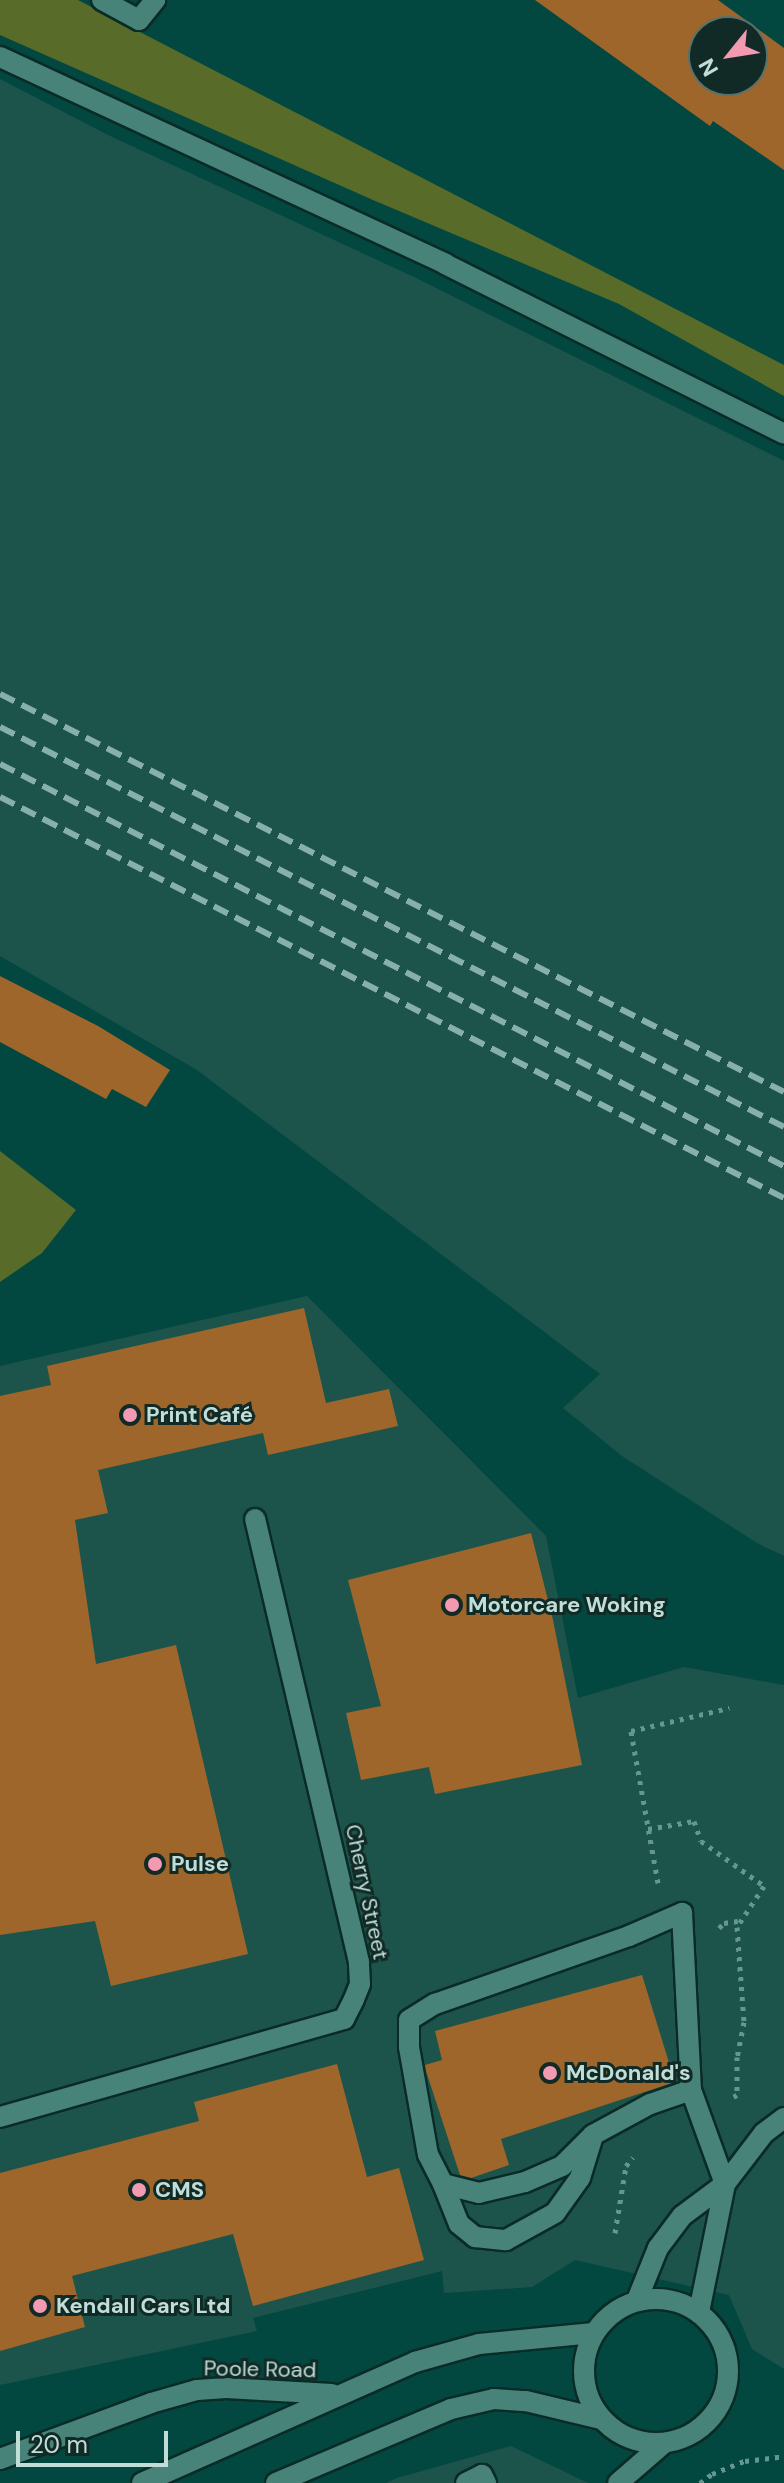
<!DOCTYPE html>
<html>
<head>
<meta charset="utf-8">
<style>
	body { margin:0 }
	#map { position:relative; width:784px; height:2483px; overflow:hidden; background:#024841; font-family:"DM Sans",sans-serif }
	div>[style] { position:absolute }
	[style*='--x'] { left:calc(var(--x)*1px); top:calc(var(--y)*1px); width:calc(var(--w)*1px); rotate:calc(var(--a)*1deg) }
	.built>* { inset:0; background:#1c544c }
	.green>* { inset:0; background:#586b28 }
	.building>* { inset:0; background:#9f662b }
	.path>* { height:5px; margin-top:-2.5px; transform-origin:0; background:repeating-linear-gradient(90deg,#659690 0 4px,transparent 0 10px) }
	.roads { filter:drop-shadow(2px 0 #0a2b26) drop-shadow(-2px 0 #0a2b26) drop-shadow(0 2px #0a2b26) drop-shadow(0 -2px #0a2b26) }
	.minor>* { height:20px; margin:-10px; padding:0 10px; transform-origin:10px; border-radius:10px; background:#48837a }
	.minor>.ring { margin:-10px; padding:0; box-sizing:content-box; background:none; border:20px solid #48837a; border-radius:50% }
	.rail>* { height:6px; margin-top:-3px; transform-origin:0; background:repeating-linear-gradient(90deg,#87b0aa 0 16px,transparent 0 24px) }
	.dots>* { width:22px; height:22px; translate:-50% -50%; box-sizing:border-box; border:4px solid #112a26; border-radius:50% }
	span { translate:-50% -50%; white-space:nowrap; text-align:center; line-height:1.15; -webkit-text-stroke:6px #112a26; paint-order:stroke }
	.poi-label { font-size:22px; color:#c0ddd8; font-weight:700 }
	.left { translate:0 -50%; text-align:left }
	.street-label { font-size:22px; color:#c0ddd8 }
	.north { position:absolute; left:688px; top:16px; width:80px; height:80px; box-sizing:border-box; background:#112a26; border:2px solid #57726d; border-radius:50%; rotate:240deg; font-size:22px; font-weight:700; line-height:32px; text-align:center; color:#c0ddd8 }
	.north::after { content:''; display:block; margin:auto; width:28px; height:36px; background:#f19ab1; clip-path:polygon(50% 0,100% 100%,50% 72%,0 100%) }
	.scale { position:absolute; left:16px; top:2431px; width:152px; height:36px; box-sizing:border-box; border:4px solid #c0ddd8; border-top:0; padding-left:10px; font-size:24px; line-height:28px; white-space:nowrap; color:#c0ddd8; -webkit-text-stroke:6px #112a26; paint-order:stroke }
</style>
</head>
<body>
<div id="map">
	<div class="built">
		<i style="clip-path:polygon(0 79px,108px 135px,416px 278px,784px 461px,784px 1556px,757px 1543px,622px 1456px,563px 1408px,600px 1374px,197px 1070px,0 956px)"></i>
		<i style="clip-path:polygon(307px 1296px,546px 1536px,578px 1698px,684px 1667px,784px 1685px,784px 2369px,752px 2349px,729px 2295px,575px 2260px,532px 2287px,444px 2293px,442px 2271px,253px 2318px,257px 2331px,0 2385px,0 1366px)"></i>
		<i style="clip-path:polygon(511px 2446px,588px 2483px,386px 2483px,397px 2478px)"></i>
	</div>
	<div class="green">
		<i style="clip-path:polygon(0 0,78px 0,784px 365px,784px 396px,619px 304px,373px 200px,0 35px)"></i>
		<i style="clip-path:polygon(0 1151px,76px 1210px,42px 1253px,0 1282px)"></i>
	</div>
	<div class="building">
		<i style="clip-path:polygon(evenodd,535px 0,718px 0,784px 48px,784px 170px,713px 121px,710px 126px,535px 0,704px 32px,752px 32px,752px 80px,704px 80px,704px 32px)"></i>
		<i style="clip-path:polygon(0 976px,98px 1026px,170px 1070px,146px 1107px,112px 1089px,106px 1099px,0 1042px)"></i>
		<i style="clip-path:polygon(304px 1308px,326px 1403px,389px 1389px,398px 1426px,268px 1455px,263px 1433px,98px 1470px,108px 1513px,75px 1520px,96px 1664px,176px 1645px,248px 1954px,111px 1986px,95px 1921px,0 1935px,0 1396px,51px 1385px,47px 1366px)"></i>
		<i style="clip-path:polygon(531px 1533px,553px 1620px,582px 1765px,435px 1794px,429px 1767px,361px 1780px,346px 1713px,381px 1706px,348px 1580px)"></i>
		<i style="clip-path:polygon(642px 1975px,675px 2082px,501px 2139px,509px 2165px,471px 2178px,460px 2175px,426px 2071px,425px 2065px,442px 2060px,435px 2031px)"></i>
		<i style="clip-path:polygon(337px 2064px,367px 2177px,399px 2168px,424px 2260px,253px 2306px,233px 2234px,72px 2276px,85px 2327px,0 2351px,0 2173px,199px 2121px,194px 2102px)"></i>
	</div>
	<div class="path">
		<i style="--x:648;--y:1829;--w:47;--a:-9.9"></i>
		<i style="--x:694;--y:1821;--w:21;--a:71"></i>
		<i style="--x:701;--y:1841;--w:77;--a:35.5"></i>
		<i style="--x:764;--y:1886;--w:49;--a:123.4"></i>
		<i style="--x:737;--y:1927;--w:95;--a:85.8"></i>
		<i style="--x:744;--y:2022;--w:36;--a:101"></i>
		<i style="--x:737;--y:2057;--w:38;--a:90"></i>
		<i style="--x:737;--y:2095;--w:4;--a:153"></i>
		<i style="--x:658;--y:1883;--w:154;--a:-100.1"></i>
		<i style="--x:631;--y:1731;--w:101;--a:-13.2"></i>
		<i style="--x:719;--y:1928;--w:7;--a:-45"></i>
		<i style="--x:724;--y:1923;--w:14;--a:-8"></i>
		<i style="--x:615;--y:2233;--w:68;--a:-80.7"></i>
		<i style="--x:626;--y:2166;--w:11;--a:-52"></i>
		<i style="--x:700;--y:2483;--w:15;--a:-37"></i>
		<i style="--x:712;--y:2474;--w:35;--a:-22"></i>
		<i style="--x:745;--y:2461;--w:39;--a:-7"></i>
	</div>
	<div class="roads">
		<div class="minor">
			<i style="--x:102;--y:0;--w:42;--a:28.4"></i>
			<i style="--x:139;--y:20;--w:26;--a:-51"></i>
			<i style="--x:0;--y:57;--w:491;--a:24.9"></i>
			<i style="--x:445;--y:264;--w:379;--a:26.6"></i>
			<i style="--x:691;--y:2090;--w:43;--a:161.1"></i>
			<i style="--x:650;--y:2104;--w:65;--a:151.5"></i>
			<i style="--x:593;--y:2135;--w:44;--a:135"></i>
			<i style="--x:562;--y:2166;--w:40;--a:156.6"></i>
			<i style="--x:525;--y:2182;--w:47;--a:166.6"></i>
			<i style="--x:479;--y:2193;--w:37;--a:-166"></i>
			<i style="--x:443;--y:2184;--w:33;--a:-117"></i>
			<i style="--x:428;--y:2155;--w:110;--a:-100"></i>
			<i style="--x:409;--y:2047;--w:27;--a:-90"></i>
			<i style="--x:409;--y:2020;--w:31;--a:-32"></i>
			<i style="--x:435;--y:2004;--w:206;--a:-19.3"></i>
			<i style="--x:629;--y:1936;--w:58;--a:-23.5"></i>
			<i style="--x:682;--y:1913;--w:177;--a:87.1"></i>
			<i style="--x:691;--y:2090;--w:100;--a:70.1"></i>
			<i style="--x:725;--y:2184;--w:131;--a:101.5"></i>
			<i style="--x:0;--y:2117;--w:358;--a:-15.9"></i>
			<i style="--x:344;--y:2019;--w:22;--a:-63"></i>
			<i style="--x:354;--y:1999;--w:16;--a:-68"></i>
			<i style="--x:360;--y:1984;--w:22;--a:-93"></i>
			<i style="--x:359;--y:1962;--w:455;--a:-103.2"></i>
			<i style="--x:443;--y:2184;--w:43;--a:68.2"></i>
			<i style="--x:459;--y:2224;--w:21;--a:39"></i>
			<i style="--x:475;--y:2237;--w:31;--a:6"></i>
			<i style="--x:506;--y:2240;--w:56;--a:-28.9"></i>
			<i style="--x:555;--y:2213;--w:43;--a:-54.5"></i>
			<i style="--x:580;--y:2178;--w:41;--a:-72.9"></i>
			<i class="ring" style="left:584px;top:2299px;width:124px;height:124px"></i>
			<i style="--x:637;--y:2300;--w:56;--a:-68"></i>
			<i style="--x:658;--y:2248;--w:40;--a:-53"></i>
			<i style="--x:682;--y:2216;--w:54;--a:-36.7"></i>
			<i style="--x:725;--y:2184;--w:64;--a:-52.6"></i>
			<i style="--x:764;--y:2133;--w:25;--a:-37"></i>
			<i style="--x:0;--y:2459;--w:161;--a:-20.3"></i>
			<i style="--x:151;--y:2403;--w:48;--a:-15.8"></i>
			<i style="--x:197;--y:2390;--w:29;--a:-4"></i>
			<i style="--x:226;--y:2388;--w:106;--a:3.2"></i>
			<i style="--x:142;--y:2483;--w:299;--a:-23.9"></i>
			<i style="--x:415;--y:2362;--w:66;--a:-15.7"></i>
			<i style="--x:479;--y:2344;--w:115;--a:-5.5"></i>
			<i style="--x:276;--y:2483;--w:190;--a:-22.9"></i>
			<i style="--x:451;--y:2409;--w:44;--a:-13.1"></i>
			<i style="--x:494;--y:2399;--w:32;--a:4"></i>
			<i style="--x:526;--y:2401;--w:77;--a:13.5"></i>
			<i style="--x:466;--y:2483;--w:18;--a:-27"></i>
			<i style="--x:482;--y:2475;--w:9;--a:63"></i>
			<i style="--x:618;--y:2483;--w:60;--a:-40.9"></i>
		</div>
	</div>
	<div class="rail">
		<i style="--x:0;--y:694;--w:879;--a:26.91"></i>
		<i style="--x:0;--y:727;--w:880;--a:27.03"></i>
		<i style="--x:0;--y:764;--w:881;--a:27.15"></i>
		<i style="--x:0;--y:797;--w:881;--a:27.09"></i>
	</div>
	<div class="dots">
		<i style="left:130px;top:1415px;background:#f19ab1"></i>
		<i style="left:452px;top:1605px;background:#f19ab1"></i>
		<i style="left:155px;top:1864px;background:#f19ab1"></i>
		<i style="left:550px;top:2073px;background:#f19ab1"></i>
		<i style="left:139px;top:2190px;background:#f19ab1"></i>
		<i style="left:40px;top:2306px;background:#f19ab1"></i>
	</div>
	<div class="poi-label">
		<span class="left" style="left:146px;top:1415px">Print Café</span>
		<span class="left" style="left:468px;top:1605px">Motorcare Woking</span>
		<span class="left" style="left:171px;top:1864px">Pulse</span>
		<span class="left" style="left:566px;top:2073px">McDonald's</span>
		<span class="left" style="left:155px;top:2190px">CMS</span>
		<span class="left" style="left:56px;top:2306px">Kendall Cars Ltd</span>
	</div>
	<div class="street-label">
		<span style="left:367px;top:1892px;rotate:78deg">Cherry Street</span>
		<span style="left:260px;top:2369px;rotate:1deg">Poole Road</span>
	</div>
	<div class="north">N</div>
	<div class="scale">20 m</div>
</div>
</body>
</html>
